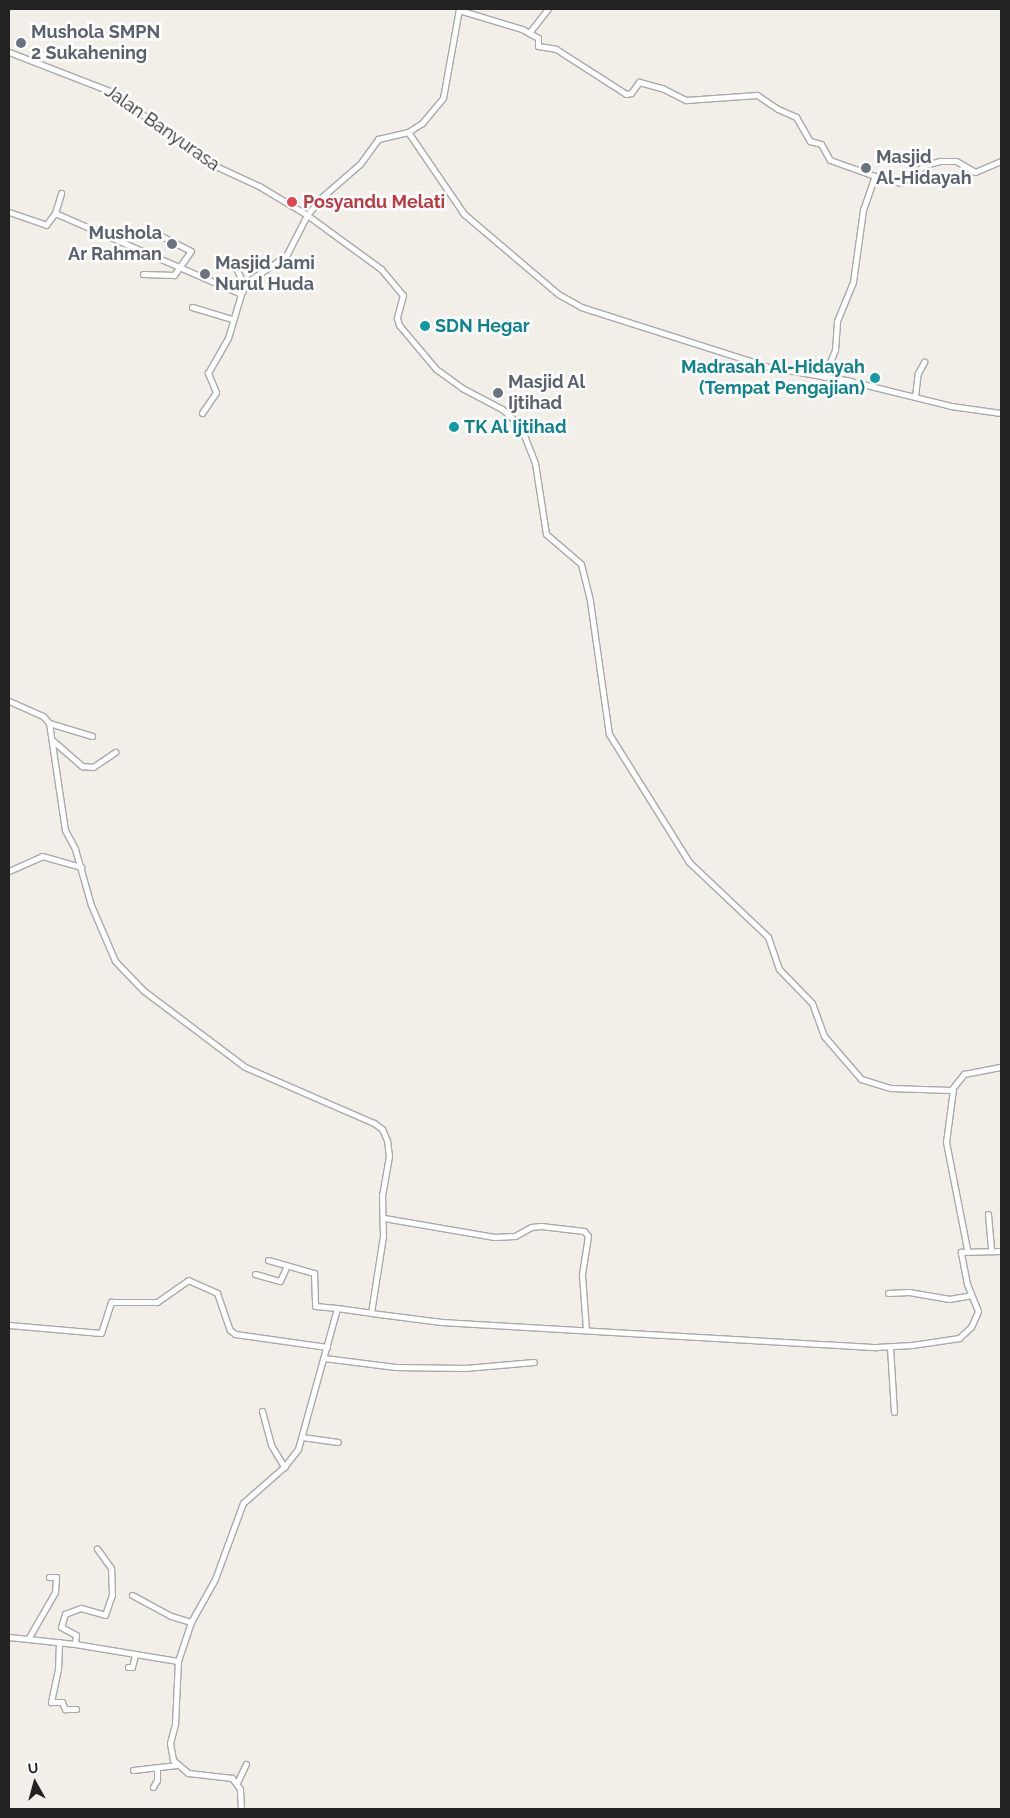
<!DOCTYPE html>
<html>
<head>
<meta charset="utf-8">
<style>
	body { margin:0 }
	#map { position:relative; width:1010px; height:1818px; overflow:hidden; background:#f2efe9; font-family:Raleway,sans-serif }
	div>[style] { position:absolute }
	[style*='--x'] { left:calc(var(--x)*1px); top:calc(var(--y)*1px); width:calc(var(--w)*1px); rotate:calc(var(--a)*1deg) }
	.roads { filter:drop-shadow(1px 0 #a9a9a9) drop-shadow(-1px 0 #a9a9a9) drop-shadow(0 1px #a9a9a9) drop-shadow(0 -1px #a9a9a9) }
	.minor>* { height:5px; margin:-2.5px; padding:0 2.5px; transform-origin:2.5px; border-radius:2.5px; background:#fff }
	.dots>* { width:14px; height:14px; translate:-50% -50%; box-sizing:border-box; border:2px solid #fff; border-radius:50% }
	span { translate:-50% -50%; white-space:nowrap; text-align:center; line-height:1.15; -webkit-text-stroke:5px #fff; paint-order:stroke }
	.worship-label { font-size:18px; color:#5b616d; font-weight:700 }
	.left { translate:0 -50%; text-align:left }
	.right { translate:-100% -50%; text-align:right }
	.street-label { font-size:18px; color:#222 }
	.health-label { font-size:18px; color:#be3a42; font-weight:700 }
	.culture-label { font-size:18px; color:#0d838f; font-weight:700 }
	.frame { position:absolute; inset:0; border:10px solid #222; pointer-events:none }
	.north { position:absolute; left:10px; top:1758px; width:50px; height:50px; -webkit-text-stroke:4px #fff; paint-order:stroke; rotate:353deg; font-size:14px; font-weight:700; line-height:20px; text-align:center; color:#222 }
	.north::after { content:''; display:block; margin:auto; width:18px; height:22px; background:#222; clip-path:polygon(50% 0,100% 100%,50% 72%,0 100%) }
</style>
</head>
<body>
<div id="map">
	<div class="roads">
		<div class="minor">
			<i style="--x:459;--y:9;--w:90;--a:100.2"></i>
			<i style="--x:443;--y:98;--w:33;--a:130"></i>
			<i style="--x:422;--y:123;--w:17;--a:147"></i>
			<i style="--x:408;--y:132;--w:99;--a:55.7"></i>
			<i style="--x:464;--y:214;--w:123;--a:40.4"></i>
			<i style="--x:558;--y:294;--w:26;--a:29"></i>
			<i style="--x:581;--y:307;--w:197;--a:17.7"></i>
			<i style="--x:769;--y:367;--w:78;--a:9.6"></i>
			<i style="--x:846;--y:380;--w:108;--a:13.9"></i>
			<i style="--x:951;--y:406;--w:50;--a:8"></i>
			<i style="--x:459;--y:10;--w:66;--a:16.8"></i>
			<i style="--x:522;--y:29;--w:18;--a:29"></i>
			<i style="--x:538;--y:38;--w:8;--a:90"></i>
			<i style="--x:538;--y:46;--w:18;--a:9"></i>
			<i style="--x:556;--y:49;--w:83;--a:32.7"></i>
			<i style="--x:626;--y:94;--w:5;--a:-11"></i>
			<i style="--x:631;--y:93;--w:14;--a:-54"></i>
			<i style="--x:639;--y:82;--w:24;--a:15"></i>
			<i style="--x:662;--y:88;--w:27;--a:27"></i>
			<i style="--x:686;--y:100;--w:71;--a:-4"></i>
			<i style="--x:757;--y:95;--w:25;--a:34"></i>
			<i style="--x:778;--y:109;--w:20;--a:24"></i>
			<i style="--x:796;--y:117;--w:28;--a:60"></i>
			<i style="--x:810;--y:141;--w:11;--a:15"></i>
			<i style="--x:821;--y:144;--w:18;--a:61"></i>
			<i style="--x:830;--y:160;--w:48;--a:19.6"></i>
			<i style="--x:529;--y:33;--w:31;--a:-52"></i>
			<i style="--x:9;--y:52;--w:110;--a:21.2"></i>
			<i style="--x:112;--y:92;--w:118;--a:36.4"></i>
			<i style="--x:207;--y:162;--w:57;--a:24.8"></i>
			<i style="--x:259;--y:186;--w:56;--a:31.1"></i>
			<i style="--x:307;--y:215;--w:92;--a:36.1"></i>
			<i style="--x:381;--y:269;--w:34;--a:50"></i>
			<i style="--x:403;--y:295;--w:24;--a:105"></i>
			<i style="--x:397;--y:318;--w:7;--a:74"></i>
			<i style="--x:399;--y:325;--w:57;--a:49.9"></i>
			<i style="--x:436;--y:369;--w:32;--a:36"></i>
			<i style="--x:462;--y:388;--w:45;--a:27.7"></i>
			<i style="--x:502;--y:409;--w:24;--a:42"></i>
			<i style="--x:520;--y:425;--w:41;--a:68.5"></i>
			<i style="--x:535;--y:463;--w:72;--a:81.2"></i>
			<i style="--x:546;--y:534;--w:46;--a:40.6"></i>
			<i style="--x:581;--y:564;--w:38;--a:76"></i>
			<i style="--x:590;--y:601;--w:134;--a:81.9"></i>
			<i style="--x:609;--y:734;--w:151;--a:58"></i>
			<i style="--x:689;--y:862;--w:109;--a:43.5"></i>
			<i style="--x:768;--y:937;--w:34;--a:71"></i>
			<i style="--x:779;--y:969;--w:47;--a:45.9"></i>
			<i style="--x:812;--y:1003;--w:35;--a:70"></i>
			<i style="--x:824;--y:1036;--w:57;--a:49.3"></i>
			<i style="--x:861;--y:1079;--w:31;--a:17"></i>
			<i style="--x:891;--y:1088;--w:60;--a:1.9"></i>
			<i style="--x:951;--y:1090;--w:21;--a:-51"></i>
			<i style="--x:964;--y:1074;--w:38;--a:-11"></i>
			<i style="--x:9;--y:212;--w:39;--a:19"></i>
			<i style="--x:46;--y:225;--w:15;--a:-53"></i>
			<i style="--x:55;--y:213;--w:203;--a:23.5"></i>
			<i style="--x:241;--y:294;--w:13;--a:-63"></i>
			<i style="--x:247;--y:282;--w:47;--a:-33.7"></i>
			<i style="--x:286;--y:256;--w:46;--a:-62.9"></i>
			<i style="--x:307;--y:215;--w:23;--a:-50"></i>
			<i style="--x:322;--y:197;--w:50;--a:-41"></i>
			<i style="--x:360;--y:164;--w:31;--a:-54"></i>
			<i style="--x:378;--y:139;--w:31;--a:-13"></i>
			<i style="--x:55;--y:213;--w:21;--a:-73"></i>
			<i style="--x:233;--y:262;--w:25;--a:64"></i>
			<i style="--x:143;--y:274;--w:31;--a:2"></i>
			<i style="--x:174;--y:275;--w:29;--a:-55"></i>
			<i style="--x:191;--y:251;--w:40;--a:-153.4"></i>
			<i style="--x:192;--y:307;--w:42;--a:16.7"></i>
			<i style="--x:824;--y:377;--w:29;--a:-68"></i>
			<i style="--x:835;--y:350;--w:29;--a:-86"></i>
			<i style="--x:837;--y:321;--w:42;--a:-67.7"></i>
			<i style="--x:853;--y:282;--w:73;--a:-82.1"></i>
			<i style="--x:863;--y:210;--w:36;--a:-71"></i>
			<i style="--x:875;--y:176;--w:27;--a:15"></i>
			<i style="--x:901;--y:183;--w:30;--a:-37"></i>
			<i style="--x:925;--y:165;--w:16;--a:-15"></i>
			<i style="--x:940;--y:161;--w:16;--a:0"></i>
			<i style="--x:956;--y:161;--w:22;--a:30"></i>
			<i style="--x:975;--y:172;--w:28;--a:-23"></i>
			<i style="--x:915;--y:396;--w:23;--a:-83"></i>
			<i style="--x:918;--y:373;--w:13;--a:-61"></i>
			<i style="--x:202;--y:413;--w:25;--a:-56"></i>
			<i style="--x:216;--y:392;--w:21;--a:-113"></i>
			<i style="--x:208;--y:373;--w:40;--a:-60.3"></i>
			<i style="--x:228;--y:338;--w:46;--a:-73.5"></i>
			<i style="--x:9;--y:701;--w:37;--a:24"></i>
			<i style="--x:43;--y:716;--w:9;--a:49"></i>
			<i style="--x:49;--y:723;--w:108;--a:81.5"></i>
			<i style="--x:65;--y:830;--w:21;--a:62"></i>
			<i style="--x:75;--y:849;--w:58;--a:74.1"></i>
			<i style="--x:91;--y:905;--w:61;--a:66.8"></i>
			<i style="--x:115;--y:961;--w:42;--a:46"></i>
			<i style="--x:144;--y:991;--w:126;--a:37"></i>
			<i style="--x:245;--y:1067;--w:141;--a:23.5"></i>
			<i style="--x:374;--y:1123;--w:10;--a:37"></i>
			<i style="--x:382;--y:1129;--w:12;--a:66"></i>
			<i style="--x:387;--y:1140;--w:16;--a:83"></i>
			<i style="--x:389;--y:1156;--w:40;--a:100"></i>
			<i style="--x:382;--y:1195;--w:41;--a:88.6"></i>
			<i style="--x:383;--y:1236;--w:78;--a:98.9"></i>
			<i style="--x:371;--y:1313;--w:71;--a:7.3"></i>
			<i style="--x:441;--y:1322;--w:120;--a:3.3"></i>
			<i style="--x:561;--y:1329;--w:316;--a:3.3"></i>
			<i style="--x:876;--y:1347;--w:36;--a:-3"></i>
			<i style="--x:912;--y:1345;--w:48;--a:-8.5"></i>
			<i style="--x:959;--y:1338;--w:16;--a:-43"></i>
			<i style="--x:971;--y:1327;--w:17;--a:-66"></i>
			<i style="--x:978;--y:1311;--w:29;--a:-112"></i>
			<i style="--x:967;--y:1284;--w:33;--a:-101"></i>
			<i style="--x:961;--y:1252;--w:40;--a:-1.4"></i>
			<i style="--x:49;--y:723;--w:45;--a:16.8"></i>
			<i style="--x:52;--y:740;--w:40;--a:41"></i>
			<i style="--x:82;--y:766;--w:11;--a:5"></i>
			<i style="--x:93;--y:767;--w:27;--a:-34"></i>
			<i style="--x:9;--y:871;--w:36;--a:-24"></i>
			<i style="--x:42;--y:856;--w:41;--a:15.8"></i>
			<i style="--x:953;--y:1089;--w:53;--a:97.5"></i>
			<i style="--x:946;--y:1142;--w:109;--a:78.9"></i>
			<i style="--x:988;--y:1214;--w:37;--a:85"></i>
			<i style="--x:384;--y:1218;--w:112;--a:9.8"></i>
			<i style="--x:494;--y:1237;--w:21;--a:-3"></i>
			<i style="--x:515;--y:1236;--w:18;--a:-29"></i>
			<i style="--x:531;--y:1227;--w:10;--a:-6"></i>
			<i style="--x:541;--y:1226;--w:43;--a:6.6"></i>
			<i style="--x:584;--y:1231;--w:6;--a:51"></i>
			<i style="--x:588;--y:1236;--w:39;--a:99"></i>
			<i style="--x:582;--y:1275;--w:55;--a:85.8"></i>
			<i style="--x:268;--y:1260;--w:48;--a:15.8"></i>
			<i style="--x:314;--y:1273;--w:33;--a:88"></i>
			<i style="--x:315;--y:1306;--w:22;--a:5"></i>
			<i style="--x:255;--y:1274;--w:26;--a:16"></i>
			<i style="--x:280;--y:1281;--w:17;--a:-66"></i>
			<i style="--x:888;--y:1293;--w:21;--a:-3"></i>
			<i style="--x:909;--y:1292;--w:41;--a:9.9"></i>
			<i style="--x:949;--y:1299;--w:22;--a:-10"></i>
			<i style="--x:9;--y:1325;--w:92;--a:5"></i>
			<i style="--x:101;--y:1333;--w:33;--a:-72"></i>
			<i style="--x:111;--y:1302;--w:46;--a:0"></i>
			<i style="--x:157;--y:1302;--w:38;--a:-35"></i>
			<i style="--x:188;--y:1280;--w:32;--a:24"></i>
			<i style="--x:217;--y:1293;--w:39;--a:71"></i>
			<i style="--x:230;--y:1330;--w:6;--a:39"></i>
			<i style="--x:235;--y:1334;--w:93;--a:8"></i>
			<i style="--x:890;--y:1347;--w:65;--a:86.5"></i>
			<i style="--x:324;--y:1358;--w:72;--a:7.2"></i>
			<i style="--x:395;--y:1367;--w:70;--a:0.8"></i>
			<i style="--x:465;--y:1368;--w:69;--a:-5"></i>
			<i style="--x:262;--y:1411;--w:35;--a:75"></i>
			<i style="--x:271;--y:1445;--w:26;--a:59"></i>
			<i style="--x:302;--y:1437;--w:36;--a:8"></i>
			<i style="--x:132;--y:1595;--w:44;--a:28.3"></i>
			<i style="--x:171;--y:1616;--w:21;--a:17"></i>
			<i style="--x:9;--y:1637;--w:66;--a:6.1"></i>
			<i style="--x:75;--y:1644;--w:104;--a:9.4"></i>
			<i style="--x:28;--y:1639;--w:54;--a:-60.1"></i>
			<i style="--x:55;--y:1592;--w:15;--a:-86"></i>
			<i style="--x:56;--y:1577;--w:7;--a:180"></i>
			<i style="--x:59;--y:1642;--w:27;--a:92"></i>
			<i style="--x:58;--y:1669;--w:34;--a:102"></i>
			<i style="--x:51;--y:1702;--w:11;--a:0"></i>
			<i style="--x:62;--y:1702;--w:8;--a:67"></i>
			<i style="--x:65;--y:1709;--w:11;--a:0"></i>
			<i style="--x:75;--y:1644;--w:9;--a:-84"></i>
			<i style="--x:76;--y:1635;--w:17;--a:-152"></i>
			<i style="--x:61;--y:1627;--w:14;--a:-73"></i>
			<i style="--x:65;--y:1614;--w:17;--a:-21"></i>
			<i style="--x:81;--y:1608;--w:25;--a:16"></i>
			<i style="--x:105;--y:1615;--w:21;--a:-71"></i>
			<i style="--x:112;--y:1595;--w:27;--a:-92"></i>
			<i style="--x:111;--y:1568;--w:24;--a:-126"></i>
			<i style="--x:128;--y:1667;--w:4;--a:0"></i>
			<i style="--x:132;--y:1667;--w:12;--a:-76"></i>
			<i style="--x:133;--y:1770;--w:44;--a:-6.5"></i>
			<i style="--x:237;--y:1783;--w:21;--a:-65"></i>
			<i style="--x:153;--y:1787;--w:8;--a:-60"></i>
			<i style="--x:157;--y:1780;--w:12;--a:-90"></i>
			<i style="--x:241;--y:1809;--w:20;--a:-93"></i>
			<i style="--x:240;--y:1789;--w:14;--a:-126"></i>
			<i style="--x:232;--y:1778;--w:44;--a:-173.5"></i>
			<i style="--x:188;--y:1773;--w:20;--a:-139"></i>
			<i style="--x:173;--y:1760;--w:17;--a:-100"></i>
			<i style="--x:170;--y:1743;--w:20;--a:-75"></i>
			<i style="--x:175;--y:1724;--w:63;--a:-87.3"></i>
			<i style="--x:178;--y:1661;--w:41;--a:-71.6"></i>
			<i style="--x:191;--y:1622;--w:49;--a:-60.8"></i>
			<i style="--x:215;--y:1579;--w:81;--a:-69.8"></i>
			<i style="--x:243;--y:1503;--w:55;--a:-41.3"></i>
			<i style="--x:284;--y:1467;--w:23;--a:-52"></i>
			<i style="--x:298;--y:1449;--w:146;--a:-74.5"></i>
			<i style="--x:337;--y:1308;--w:34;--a:8"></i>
		</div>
	</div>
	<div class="dots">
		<i style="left:21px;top:43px;background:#6b7280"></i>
		<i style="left:866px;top:168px;background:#6b7280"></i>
		<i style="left:292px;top:202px;background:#e0444e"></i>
		<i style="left:172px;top:244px;background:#6b7280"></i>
		<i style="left:205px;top:274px;background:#6b7280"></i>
		<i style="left:425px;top:326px;background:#0f9aa8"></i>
		<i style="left:875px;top:378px;background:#0f9aa8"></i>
		<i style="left:498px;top:393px;background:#6b7280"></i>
		<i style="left:454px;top:427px;background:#0f9aa8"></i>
	</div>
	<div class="worship-label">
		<span class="left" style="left:31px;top:43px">Mushola SMPN<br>2 Sukahening</span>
		<span class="left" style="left:876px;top:168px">Masjid<br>Al-Hidayah</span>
		<span class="right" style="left:162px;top:244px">Mushola<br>Ar Rahman</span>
		<span class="left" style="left:215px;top:274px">Masjid Jami<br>Nurul Huda</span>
		<span class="left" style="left:508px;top:393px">Masjid Al<br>Ijtihad</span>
	</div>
	<div class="street-label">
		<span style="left:162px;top:128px;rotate:35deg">Jalan Banyurasa</span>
	</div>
	<div class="health-label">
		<span class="left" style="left:303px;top:202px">Posyandu Melati</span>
	</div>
	<div class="culture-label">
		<span class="left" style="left:435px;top:326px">SDN Hegar</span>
		<span class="right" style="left:865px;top:378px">Madrasah Al-Hidayah<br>(Tempat Pengajian)</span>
		<span class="left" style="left:464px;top:427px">TK Al Ijtihad</span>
	</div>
	<div class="frame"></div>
	<div class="north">U</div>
</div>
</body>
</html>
